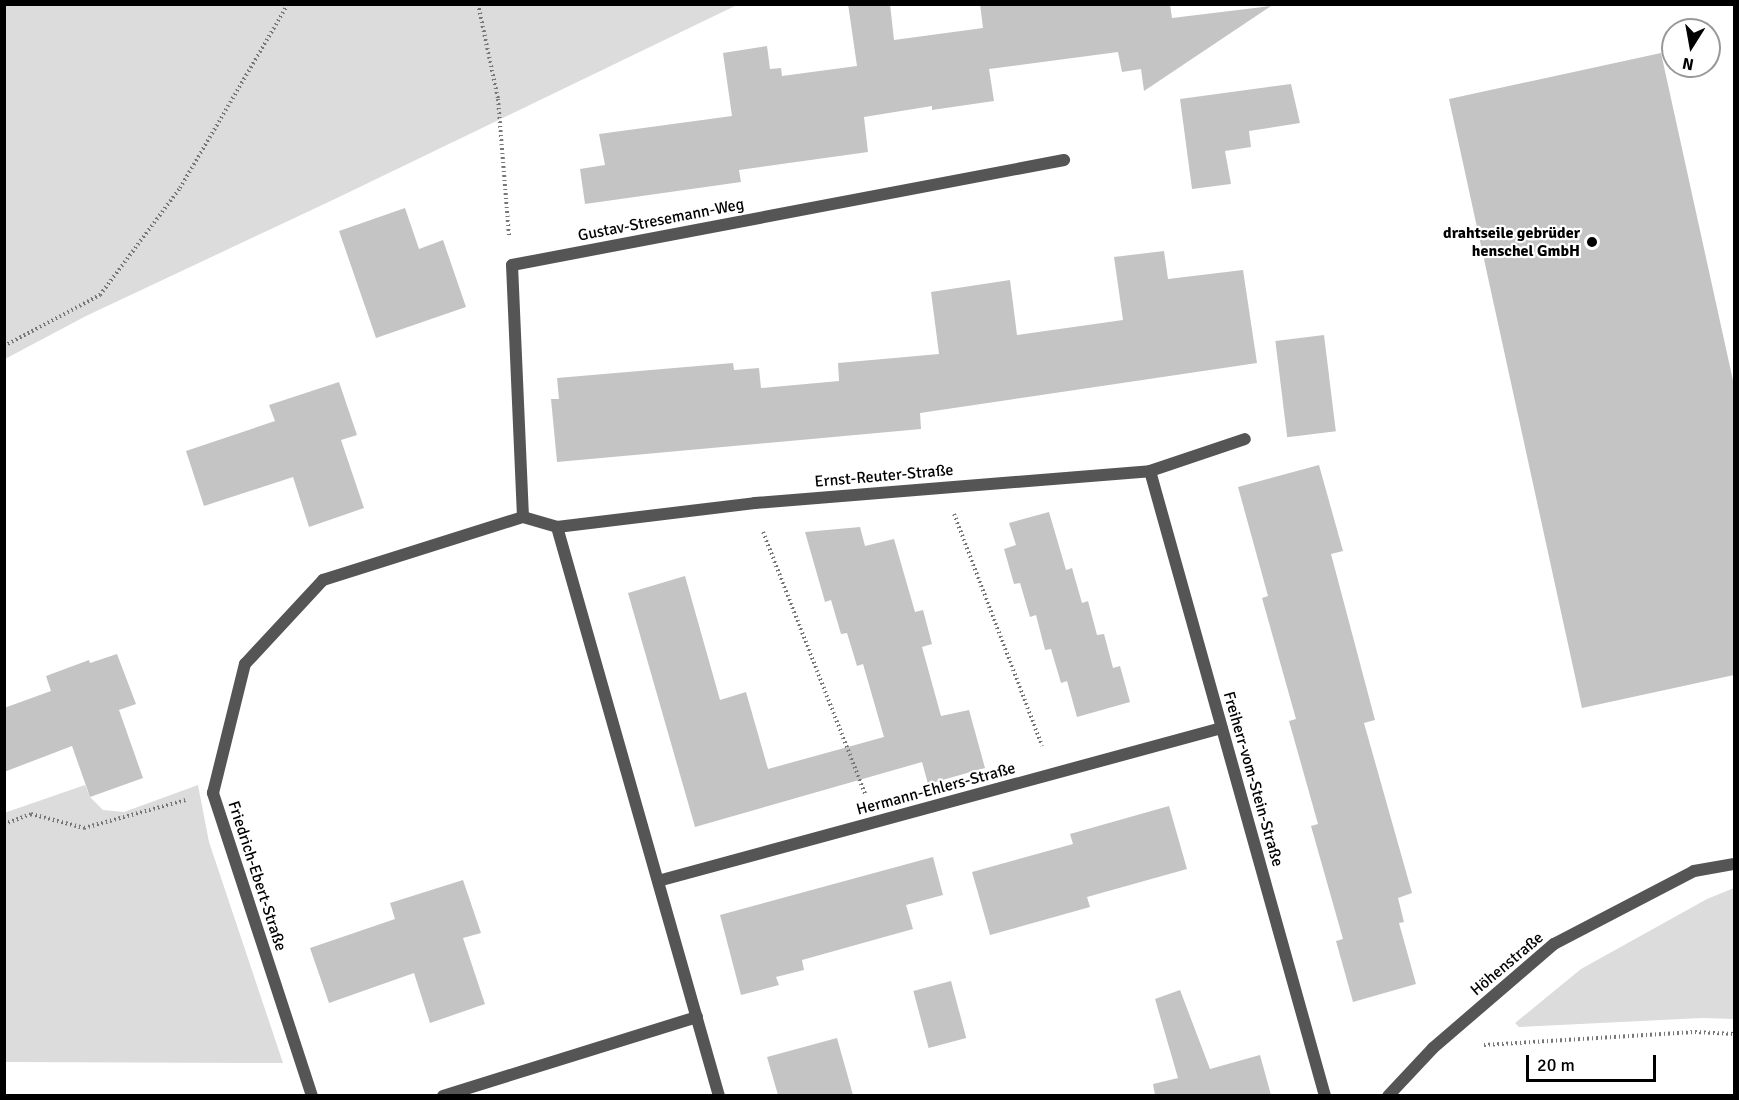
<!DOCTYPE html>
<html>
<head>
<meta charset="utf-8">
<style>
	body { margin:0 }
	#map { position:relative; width:1739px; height:1100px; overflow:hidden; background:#fff; font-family:Signika,sans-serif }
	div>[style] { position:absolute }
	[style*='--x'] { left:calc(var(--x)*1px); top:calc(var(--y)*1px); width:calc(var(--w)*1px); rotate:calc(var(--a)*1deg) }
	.green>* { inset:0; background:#dcdcdc }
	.building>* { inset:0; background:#c4c4c4; transform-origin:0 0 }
	.path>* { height:4px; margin-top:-2px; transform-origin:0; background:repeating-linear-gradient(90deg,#777 0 1.5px,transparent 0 4.5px) }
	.minor>* { height:12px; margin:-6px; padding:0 6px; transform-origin:6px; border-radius:6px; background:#555 }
	.dots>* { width:16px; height:16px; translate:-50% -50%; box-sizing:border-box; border:3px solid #fff; border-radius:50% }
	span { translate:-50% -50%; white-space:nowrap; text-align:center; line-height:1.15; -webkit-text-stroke:4.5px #fff; paint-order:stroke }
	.street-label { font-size:16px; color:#000 }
	.poi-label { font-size:16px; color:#000; font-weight:700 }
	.right { translate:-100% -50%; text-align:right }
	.frame { position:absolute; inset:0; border:6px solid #000; pointer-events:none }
	.north { position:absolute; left:1661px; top:18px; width:60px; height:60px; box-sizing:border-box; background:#fff; border:2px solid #999; border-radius:50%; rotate:191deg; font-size:16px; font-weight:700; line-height:24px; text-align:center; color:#000 }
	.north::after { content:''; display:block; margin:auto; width:21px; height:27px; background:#000; clip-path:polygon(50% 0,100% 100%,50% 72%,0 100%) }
	.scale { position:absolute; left:1526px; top:1055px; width:130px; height:27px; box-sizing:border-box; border:3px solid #000; border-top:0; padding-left:8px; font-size:18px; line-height:21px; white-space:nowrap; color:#000; -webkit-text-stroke:4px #fff; paint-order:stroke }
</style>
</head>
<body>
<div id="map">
	<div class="green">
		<i style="clip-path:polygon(4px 5px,5px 4px,737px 5px,337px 198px,86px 316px,5px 359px)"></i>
		<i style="clip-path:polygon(85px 785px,90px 797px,103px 810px,124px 812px,198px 785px,209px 842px,283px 1063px,5px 1062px,4px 813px)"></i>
		<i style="clip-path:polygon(1734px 888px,1734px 1019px,1702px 1018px,1519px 1027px,1515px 1023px,1581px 969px,1707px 899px)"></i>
	</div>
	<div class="building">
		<i style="clip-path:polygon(848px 4px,890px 4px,894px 40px,983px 28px,980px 4px,1170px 4px,1172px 18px,1271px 6px,1144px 91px,1141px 69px,1122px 72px,1118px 52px,989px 69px,994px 101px,932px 110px,932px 106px,864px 117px,868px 152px,739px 170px,741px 182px,585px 204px,580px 169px,605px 165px,599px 134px,732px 116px,723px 53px,767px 46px,770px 69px,781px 68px,782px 76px,857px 66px)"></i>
		<i style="clip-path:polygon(1661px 53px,1734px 385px,1734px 675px,1582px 708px,1449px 99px)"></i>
		<i style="clip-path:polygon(1291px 84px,1300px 123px,1249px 131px,1251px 147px,1225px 151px,1231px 184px,1192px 189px,1180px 99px)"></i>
		<i style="clip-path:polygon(405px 208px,419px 249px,443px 240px,466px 307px,376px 338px,339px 231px)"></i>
		<i style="clip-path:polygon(1164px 251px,1168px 279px,1243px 270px,1257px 363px,920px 413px,921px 429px,557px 462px,551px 399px,559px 399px,557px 378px,733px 363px,734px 370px,759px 368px,761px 388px,839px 381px,838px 363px,939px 354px,931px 292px,1010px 280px,1017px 335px,1123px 320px,1114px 257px)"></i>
		<i style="left:1324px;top:335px;width:97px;height:49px;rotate:83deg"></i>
		<i style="clip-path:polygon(339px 382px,357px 435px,341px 440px,364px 508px,309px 527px,293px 477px,204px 506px,186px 451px,275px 421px,269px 405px)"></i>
		<i style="clip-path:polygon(1319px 465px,1343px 551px,1331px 554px,1375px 720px,1364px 723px,1412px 893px,1398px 898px,1404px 922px,1399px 923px,1416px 984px,1353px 1002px,1336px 941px,1343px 939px,1311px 826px,1318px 824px,1289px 721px,1296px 719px,1262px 598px,1268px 596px,1238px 487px)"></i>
		<i style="clip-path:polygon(1049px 512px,1066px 570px,1072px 568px,1082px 603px,1088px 601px,1097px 635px,1104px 634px,1113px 668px,1120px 666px,1130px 702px,1077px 717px,1067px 681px,1061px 683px,1051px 649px,1045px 650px,1036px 615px,1030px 617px,1020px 583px,1014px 584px,1004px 549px,1016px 545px,1009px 523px)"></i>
		<i style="clip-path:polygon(860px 527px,865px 546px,894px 539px,915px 612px,923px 610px,932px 644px,922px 647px,941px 716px,969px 710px,985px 768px,928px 784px,922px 762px,695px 827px,628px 593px,685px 576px,720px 700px,746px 692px,768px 769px,884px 737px,863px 664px,857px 666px,847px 633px,841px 634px,831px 600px,825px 602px,805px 532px)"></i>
		<i style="clip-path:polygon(117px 654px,136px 704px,119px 710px,143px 778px,90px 797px,72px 746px,4px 772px,4px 708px,51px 691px,46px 676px,89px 660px,90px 663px)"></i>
		<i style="clip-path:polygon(1169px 806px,1187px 869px,1087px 897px,1090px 907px,990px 935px,972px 872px,1073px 844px,1070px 834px)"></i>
		<i style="clip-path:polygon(933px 857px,943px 895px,906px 905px,913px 929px,802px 960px,804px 970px,776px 977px,779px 985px,741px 995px,720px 915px)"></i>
		<i style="clip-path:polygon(463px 880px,481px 933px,463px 938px,485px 1004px,430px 1023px,414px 973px,329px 1003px,310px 948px,395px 919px,390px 903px)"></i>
		<i style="left:951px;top:981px;width:59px;height:39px;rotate:75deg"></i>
		<i style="clip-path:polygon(1180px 990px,1210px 1069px,1260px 1055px,1271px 1095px,1155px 1095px,1153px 1084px,1178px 1078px,1155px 999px)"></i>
		<i style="clip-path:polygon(837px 1038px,853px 1095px,778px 1095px,767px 1057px)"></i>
	</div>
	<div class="path">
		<i style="--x:478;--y:4;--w:97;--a:78.1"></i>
		<i style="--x:498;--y:99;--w:138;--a:85.4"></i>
		<i style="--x:4;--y:346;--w:109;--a:-28"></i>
		<i style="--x:100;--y:295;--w:134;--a:-53.2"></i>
		<i style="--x:180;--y:188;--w:213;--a:-59.6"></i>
		<i style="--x:954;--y:514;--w:248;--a:69.2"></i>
		<i style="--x:763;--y:532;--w:283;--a:68.7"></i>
		<i style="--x:4;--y:824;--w:29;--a:-20"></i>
		<i style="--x:31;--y:814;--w:55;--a:14.8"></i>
		<i style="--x:84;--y:828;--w:106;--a:-15.4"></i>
		<i style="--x:1484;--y:1045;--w:211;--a:-3.5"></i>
		<i style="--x:1695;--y:1032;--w:39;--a:3"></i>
	</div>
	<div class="minor">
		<i style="--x:1150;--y:471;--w:649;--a:74.36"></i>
		<i style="--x:523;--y:517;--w:252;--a:-92.5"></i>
		<i style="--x:512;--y:265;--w:562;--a:-10.77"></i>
		<i style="--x:523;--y:517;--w:35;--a:16"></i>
		<i style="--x:557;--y:527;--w:199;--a:-6.9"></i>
		<i style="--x:755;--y:503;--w:396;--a:-4.6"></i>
		<i style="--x:1150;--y:471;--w:100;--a:-18.6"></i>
		<i style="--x:557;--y:527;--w:592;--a:74.11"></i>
		<i style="--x:658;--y:881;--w:584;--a:-15.18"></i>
		<i style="--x:312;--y:1096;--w:319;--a:-108.1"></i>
		<i style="--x:213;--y:793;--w:133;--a:-76.1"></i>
		<i style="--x:245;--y:664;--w:115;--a:-47.1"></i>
		<i style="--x:323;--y:580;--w:210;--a:-17.5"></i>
		<i style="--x:443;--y:1096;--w:266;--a:-17.3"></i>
		<i style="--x:1388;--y:1096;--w:66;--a:-46.8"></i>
		<i style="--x:1433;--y:1048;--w:160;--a:-40.7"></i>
		<i style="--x:1554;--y:944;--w:158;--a:-27.5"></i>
		<i style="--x:1694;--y:871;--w:41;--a:-9.9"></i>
	</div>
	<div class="dots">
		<i style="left:1592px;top:242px;background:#000"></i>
	</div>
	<div class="street-label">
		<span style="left:661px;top:220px;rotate:-11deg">Gustav-Stresemann-Weg</span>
		<span style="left:884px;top:476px;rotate:-5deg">Ernst-Reuter-Straße</span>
		<span style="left:1253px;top:779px;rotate:74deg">Freiherr-vom-Stein-Straße</span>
		<span style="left:936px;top:789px;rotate:-15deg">Hermann-Ehlers-Straße</span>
		<span style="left:257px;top:876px;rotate:72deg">Friedrich-Ebert-Straße</span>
		<span style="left:1507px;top:964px;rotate:-40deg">Höhenstraße</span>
	</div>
	<div class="poi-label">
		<span class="right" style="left:1580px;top:242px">drahtseile gebrüder<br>henschel GmbH</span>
	</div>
	<div class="frame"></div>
	<div class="north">N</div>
	<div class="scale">20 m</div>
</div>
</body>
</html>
